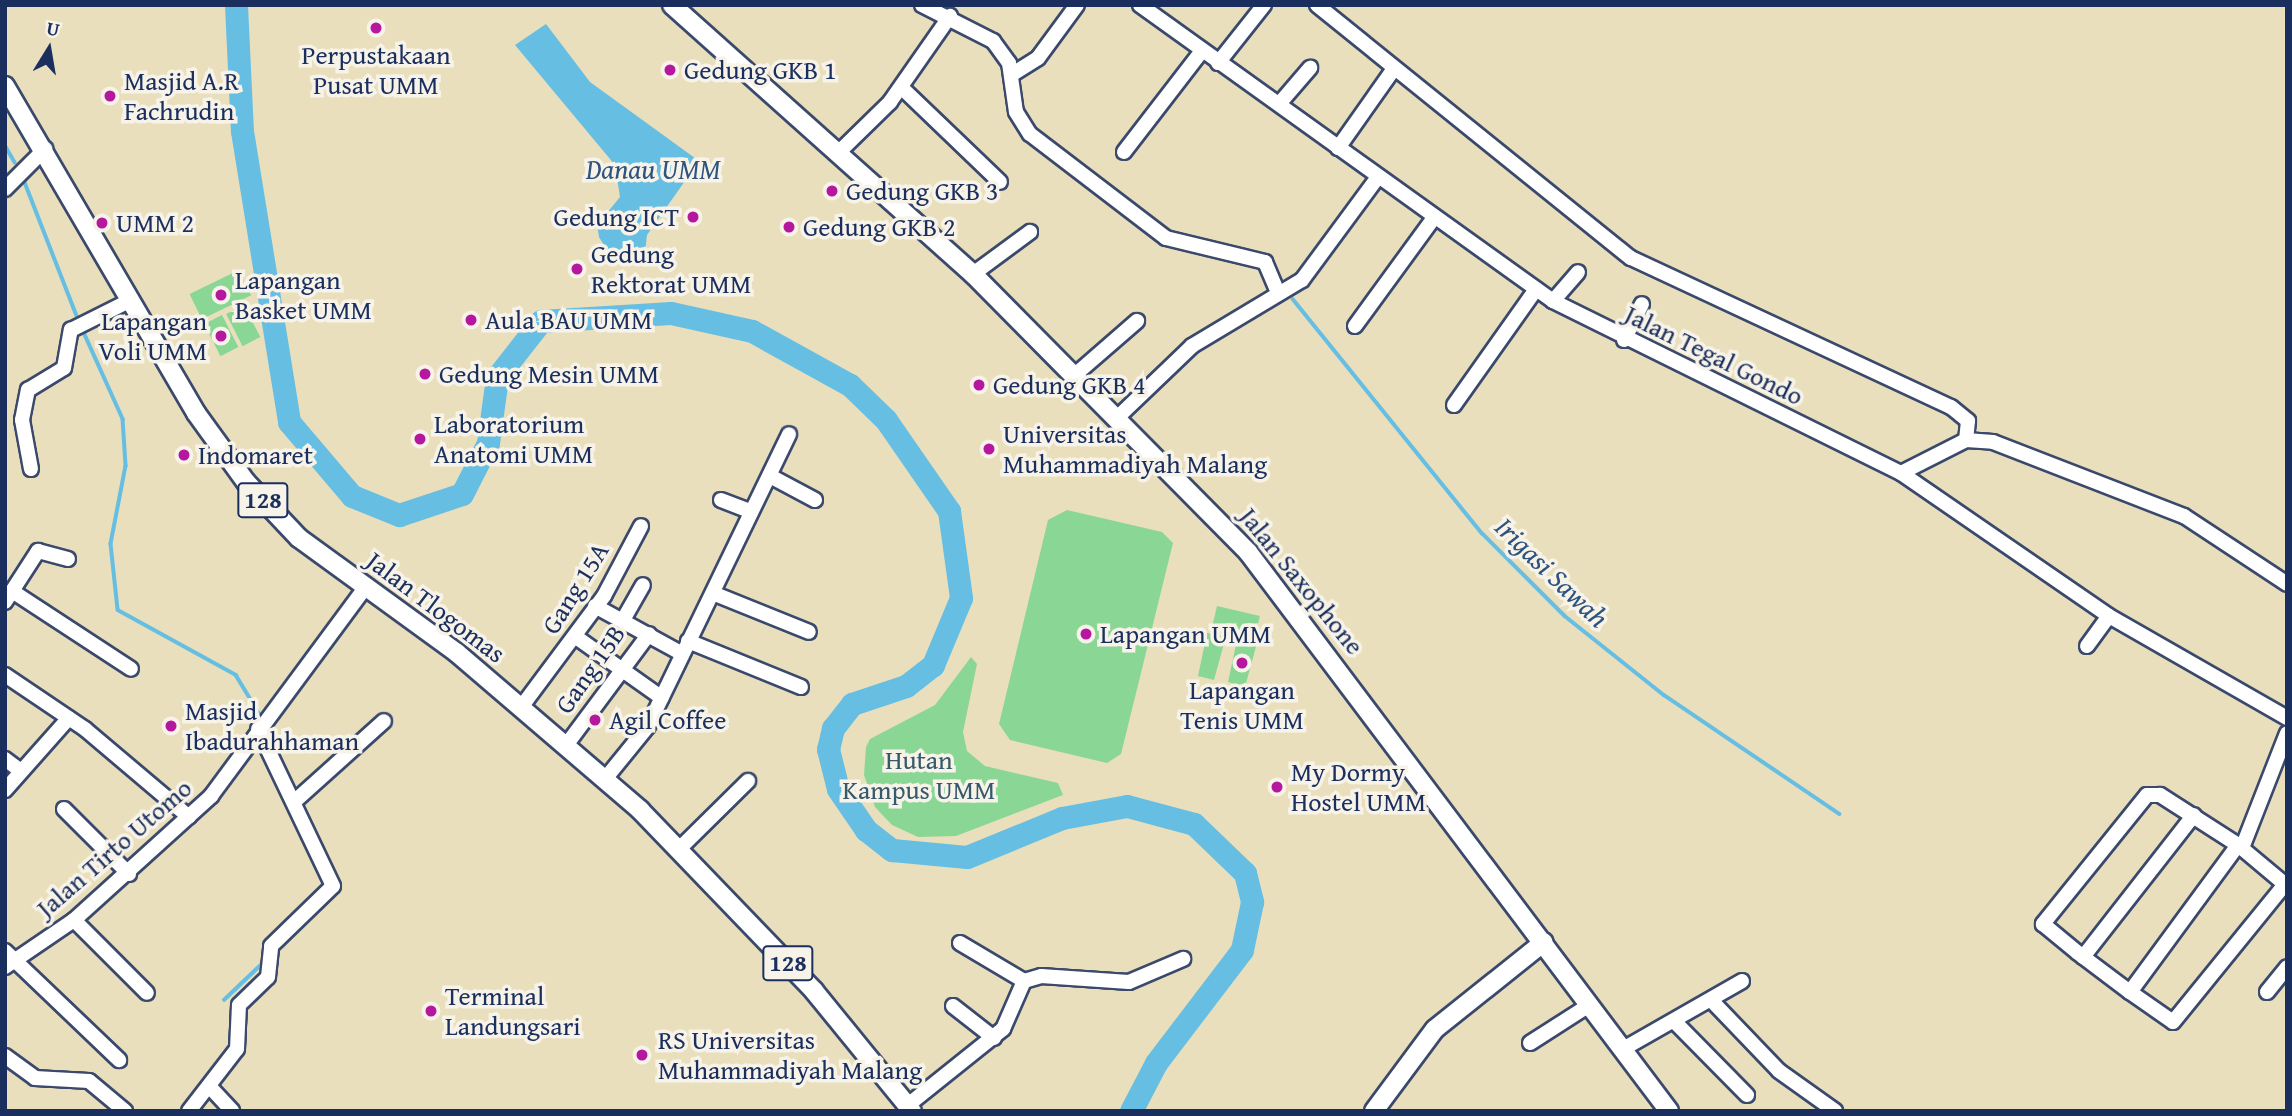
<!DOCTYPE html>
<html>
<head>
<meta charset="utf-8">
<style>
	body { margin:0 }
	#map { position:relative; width:2292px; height:1116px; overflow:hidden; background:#e9dfbc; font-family:"Gentium Book Plus",serif }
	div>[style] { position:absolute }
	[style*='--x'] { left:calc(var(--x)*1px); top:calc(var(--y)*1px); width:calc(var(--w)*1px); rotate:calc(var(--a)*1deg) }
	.green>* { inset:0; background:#8ad795; transform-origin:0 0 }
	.water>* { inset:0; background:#66bee3 }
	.stream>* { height:3.5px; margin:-1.75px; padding:0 1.75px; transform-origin:1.75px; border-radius:1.75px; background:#66bee3 }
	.river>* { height:23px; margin:-11.5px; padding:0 11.5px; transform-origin:11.5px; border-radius:11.5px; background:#66bee3 }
	.roads { filter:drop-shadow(2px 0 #3a496c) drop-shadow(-2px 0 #3a496c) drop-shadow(0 2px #3a496c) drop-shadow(0 -2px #3a496c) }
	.minor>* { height:14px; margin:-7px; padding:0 7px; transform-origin:7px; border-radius:7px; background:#fff }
	.major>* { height:18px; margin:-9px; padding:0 9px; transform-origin:9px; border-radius:9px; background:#fff }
	.dots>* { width:19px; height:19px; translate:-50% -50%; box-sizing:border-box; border:4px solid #f7f3e8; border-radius:50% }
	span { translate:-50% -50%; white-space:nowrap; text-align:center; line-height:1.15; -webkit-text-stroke:7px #f7f3e8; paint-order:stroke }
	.shield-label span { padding:2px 5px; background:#f7f3e8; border:2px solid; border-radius:5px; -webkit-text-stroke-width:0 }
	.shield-label { font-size:24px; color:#1b2f5e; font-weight:700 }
	.poi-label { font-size:26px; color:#1b2f5e }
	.left { translate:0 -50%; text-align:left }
	.right { translate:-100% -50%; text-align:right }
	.street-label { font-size:26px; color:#1b2f5e }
	.park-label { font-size:26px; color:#37596c }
	.water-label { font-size:28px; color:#2e537f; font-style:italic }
	.frame { position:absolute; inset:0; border:7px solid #1b2f5e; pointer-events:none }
	.north { position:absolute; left:14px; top:14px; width:70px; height:70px; -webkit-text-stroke:5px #f7f3e8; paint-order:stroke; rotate:11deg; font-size:19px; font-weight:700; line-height:28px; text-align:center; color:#1b2f5e }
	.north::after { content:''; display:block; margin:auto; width:24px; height:32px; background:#1b2f5e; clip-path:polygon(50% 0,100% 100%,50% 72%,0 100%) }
</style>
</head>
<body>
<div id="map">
	<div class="green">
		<i style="left:239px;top:270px;width:28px;height:55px;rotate:64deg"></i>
		<i style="left:244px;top:305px;width:36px;height:20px;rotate:63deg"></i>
		<i style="left:222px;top:315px;width:36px;height:20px;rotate:63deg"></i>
		<i style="clip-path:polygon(1067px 510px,1162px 532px,1173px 543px,1121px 754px,1107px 763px,1010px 740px,999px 724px,1048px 520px)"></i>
		<i style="left:1217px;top:606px;width:44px;height:19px;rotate:13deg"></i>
		<i style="clip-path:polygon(1207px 633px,1226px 636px,1214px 680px,1198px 676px)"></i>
		<i style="clip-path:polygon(1237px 640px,1257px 643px,1245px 687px,1228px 682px)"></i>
		<i style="clip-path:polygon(971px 657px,977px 664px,963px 732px,967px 751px,985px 766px,1058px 783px,1063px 795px,956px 836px,918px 837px,892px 825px,875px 807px,864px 775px,866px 747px,870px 739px,935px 705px)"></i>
	</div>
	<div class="water">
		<i style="clip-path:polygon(546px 24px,590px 82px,699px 161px,647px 235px,644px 261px,607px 250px,599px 237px,597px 225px,620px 197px,615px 165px,515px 45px)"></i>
	</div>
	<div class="stream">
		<i style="--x:5;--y:145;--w:20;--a:60"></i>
		<i style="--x:24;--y:180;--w:151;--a:68.7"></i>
		<i style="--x:1293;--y:299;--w:301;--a:51.1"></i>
		<i style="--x:1482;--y:533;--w:117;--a:45"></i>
		<i style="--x:1565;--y:616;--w:127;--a:38.6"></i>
		<i style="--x:1664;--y:695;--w:212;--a:34.1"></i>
		<i style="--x:82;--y:328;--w:100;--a:65.7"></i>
		<i style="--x:123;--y:419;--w:47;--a:86.3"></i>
		<i style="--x:126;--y:466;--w:79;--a:100.9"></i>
		<i style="--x:111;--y:544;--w:66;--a:83.9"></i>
		<i style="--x:118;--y:610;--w:135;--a:28.8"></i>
		<i style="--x:236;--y:675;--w:50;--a:58.8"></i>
		<i style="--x:267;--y:728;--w:72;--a:65.6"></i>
		<i style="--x:301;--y:801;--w:52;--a:64.9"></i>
		<i style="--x:224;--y:1000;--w:57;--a:-43.6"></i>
	</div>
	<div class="river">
		<i style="--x:236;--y:5;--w:126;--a:87.3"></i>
		<i style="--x:242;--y:131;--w:295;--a:80.8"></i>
		<i style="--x:289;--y:422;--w:97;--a:49.6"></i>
		<i style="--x:352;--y:496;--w:51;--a:22"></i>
		<i style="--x:399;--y:515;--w:66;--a:-18.4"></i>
		<i style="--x:462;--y:494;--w:57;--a:-63"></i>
		<i style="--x:488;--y:443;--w:67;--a:-82.2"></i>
		<i style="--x:497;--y:377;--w:71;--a:-51.8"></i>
		<i style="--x:541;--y:321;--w:130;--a:-3.5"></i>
		<i style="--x:671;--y:313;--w:83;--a:12.5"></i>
		<i style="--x:752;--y:331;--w:112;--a:28.9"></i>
		<i style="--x:850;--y:385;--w:50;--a:44.2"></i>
		<i style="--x:886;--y:420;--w:111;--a:55.3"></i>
		<i style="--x:949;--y:511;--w:88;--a:82.1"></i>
		<i style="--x:961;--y:598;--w:73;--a:112.7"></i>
		<i style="--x:933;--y:665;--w:34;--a:142"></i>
		<i style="--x:906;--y:686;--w:57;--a:161.6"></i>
		<i style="--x:852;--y:704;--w:31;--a:128"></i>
		<i style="--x:833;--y:728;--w:22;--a:103"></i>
		<i style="--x:828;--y:749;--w:41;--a:76"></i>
		<i style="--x:838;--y:789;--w:50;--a:55.7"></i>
		<i style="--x:866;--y:830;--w:33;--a:38"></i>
		<i style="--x:892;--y:850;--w:75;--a:5.3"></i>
		<i style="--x:967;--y:857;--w:103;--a:-22.3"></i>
		<i style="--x:1062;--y:818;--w:66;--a:-10.5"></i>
		<i style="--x:1127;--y:806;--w:69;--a:15"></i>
		<i style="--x:1194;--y:824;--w:71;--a:43.9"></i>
		<i style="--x:1245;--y:873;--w:30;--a:76"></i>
		<i style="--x:1252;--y:902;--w:49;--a:101.8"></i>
		<i style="--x:1242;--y:950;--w:142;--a:127.3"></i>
		<i style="--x:1156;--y:1063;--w:54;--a:117.5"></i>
	</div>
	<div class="roads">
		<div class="minor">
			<i style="--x:922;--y:5;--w:80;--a:26.9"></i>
			<i style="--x:993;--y:41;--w:27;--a:54"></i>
			<i style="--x:1009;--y:63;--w:49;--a:81.9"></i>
			<i style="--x:1016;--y:112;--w:26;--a:58"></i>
			<i style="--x:1030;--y:134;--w:171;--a:37.4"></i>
			<i style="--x:1166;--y:238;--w:102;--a:13.6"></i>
			<i style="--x:1265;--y:262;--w:33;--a:67"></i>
			<i style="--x:1140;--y:5;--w:508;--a:35.63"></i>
			<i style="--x:1553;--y:301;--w:388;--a:26.3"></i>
			<i style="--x:1901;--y:473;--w:252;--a:34.5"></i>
			<i style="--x:2109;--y:616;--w:205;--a:29.8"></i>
			<i style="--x:1317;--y:5;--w:403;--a:38.9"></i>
			<i style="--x:1631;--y:258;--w:353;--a:25"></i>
			<i style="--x:1951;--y:407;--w:22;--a:39"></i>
			<i style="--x:1968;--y:421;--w:19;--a:96"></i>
			<i style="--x:1218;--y:63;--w:74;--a:-51.6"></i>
			<i style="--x:1011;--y:75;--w:32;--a:-32"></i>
			<i style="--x:1038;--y:58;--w:66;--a:-53.7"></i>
			<i style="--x:901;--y:87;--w:137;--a:43.8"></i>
			<i style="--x:1279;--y:104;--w:48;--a:-49.3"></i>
			<i style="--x:1338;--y:148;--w:95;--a:-54.8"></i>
			<i style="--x:1124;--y:152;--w:126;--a:-52.4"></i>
			<i style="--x:838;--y:153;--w:73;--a:-44.4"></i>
			<i style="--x:890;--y:102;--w:105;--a:-55.1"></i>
			<i style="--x:5;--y:189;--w:57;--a:-45"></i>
			<i style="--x:973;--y:274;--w:71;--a:-36.4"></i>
			<i style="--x:1553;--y:301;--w:38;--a:-49"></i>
			<i style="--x:1355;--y:326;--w:132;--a:-53.9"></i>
			<i style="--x:1624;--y:340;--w:40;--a:-63.4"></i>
			<i style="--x:1076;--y:374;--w:81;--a:-41"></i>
			<i style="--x:1454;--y:405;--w:142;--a:-54.7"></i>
			<i style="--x:1119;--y:416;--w:101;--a:-43.8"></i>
			<i style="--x:1192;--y:346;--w:128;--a:-31"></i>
			<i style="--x:1302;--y:280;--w:128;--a:-53.6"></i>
			<i style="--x:31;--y:469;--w:50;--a:-100.4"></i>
			<i style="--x:22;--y:420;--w:31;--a:-79"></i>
			<i style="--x:28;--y:390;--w:42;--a:-31.4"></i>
			<i style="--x:64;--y:368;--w:39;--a:-80"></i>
			<i style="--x:71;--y:330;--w:67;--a:-26.6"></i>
			<i style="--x:1901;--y:473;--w:73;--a:-26.9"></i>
			<i style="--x:1966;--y:440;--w:27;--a:4"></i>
			<i style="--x:1993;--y:442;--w:205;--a:21.2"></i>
			<i style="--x:2184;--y:516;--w:123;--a:33.4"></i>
			<i style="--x:770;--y:476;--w:51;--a:28.1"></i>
			<i style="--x:721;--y:500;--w:31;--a:21"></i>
			<i style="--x:12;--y:591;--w:142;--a:33.2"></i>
			<i style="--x:715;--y:594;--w:101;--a:22"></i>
			<i style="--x:5;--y:602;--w:61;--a:-57.1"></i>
			<i style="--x:38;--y:551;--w:31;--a:15"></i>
			<i style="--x:595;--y:606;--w:96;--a:28.7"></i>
			<i style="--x:623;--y:620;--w:40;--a:-60.3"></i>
			<i style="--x:576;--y:637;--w:105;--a:35.3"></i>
			<i style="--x:688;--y:641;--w:122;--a:22.2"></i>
			<i style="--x:2087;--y:646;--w:37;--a:-54"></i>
			<i style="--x:5;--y:675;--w:97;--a:34"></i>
			<i style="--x:85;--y:729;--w:136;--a:40.2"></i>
			<i style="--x:522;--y:706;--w:137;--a:-53.3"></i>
			<i style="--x:604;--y:596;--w:79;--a:-62.1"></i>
			<i style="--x:567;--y:744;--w:137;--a:-53.3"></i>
			<i style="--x:5;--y:759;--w:20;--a:37"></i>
			<i style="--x:605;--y:779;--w:68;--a:-50.9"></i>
			<i style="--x:648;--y:726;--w:324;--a:-64.2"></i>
			<i style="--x:5;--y:790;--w:96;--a:-48.4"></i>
			<i style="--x:296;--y:800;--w:118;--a:-41.9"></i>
			<i style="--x:64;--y:809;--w:92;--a:45"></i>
			<i style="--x:2238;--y:845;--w:64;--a:39.9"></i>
			<i style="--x:2242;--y:848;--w:123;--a:-68.6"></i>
			<i style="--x:679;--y:849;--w:97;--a:-44.6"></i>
			<i style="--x:74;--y:920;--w:103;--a:45"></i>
			<i style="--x:960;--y:943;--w:74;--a:30.7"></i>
			<i style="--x:5;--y:951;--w:158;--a:43.7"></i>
			<i style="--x:2083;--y:957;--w:180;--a:-52"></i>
			<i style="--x:5;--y:967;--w:83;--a:-34.3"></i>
			<i style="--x:74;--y:920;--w:185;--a:-42.1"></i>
			<i style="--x:211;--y:796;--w:262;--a:-53.5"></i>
			<i style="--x:2130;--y:992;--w:182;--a:-53.7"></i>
			<i style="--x:2238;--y:845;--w:93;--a:-147.3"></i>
			<i style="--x:2160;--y:795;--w:13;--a:180"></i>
			<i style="--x:2147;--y:795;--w:166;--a:128.9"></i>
			<i style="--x:2043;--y:924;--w:45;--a:39.6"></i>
			<i style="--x:2078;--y:953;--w:65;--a:36.9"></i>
			<i style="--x:2130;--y:992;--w:52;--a:34.9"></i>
			<i style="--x:2173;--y:1022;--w:178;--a:-50.9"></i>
			<i style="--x:2267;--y:992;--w:32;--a:-51"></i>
			<i style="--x:1711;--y:1000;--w:98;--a:46.2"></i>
			<i style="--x:1779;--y:1071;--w:69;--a:35.5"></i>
			<i style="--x:953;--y:1006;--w:52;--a:38"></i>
			<i style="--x:1674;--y:1021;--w:104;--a:45.4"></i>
			<i style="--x:1530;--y:1043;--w:72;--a:-32.6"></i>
			<i style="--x:1623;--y:1049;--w:137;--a:-29.7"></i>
			<i style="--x:5;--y:1056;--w:37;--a:36"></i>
			<i style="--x:35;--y:1078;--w:54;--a:3.2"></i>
			<i style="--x:89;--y:1081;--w:47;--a:39.8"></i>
			<i style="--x:209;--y:1086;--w:34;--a:47"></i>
			<i style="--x:908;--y:1105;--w:122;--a:-38.7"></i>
			<i style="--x:1003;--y:1029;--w:52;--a:-66.4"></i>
			<i style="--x:1024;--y:981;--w:18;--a:-16"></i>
			<i style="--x:1041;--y:976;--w:88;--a:3.9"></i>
			<i style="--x:1129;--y:982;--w:59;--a:-23.1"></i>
			<i style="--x:189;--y:1111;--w:78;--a:-52.3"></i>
			<i style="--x:237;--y:1049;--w:44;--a:-87.4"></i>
			<i style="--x:239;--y:1005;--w:40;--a:-44"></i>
			<i style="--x:268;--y:977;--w:31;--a:-84"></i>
			<i style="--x:271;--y:946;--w:86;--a:-44.1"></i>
			<i style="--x:333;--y:886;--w:174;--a:-115.5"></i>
		</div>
		<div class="major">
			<i style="--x:672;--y:5;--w:404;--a:41.8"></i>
			<i style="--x:973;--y:274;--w:391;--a:45.3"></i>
			<i style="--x:1248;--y:552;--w:700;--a:53.02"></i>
			<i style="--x:5;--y:86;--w:379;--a:59.7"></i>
			<i style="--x:196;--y:413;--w:85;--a:54.1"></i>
			<i style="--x:246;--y:482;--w:77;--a:46.6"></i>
			<i style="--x:299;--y:538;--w:195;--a:36"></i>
			<i style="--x:457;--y:653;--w:241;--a:40.6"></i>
			<i style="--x:640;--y:810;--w:251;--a:46.1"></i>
			<i style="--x:814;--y:991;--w:155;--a:50.8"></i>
			<i style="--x:1374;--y:1111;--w:102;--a:-53.4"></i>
			<i style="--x:1435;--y:1029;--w:139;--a:-38.6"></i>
		</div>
	</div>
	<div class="dots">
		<i style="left:376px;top:28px;background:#b5179e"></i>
		<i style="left:670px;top:70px;background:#b5179e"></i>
		<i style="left:110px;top:96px;background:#b5179e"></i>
		<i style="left:832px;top:191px;background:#b5179e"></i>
		<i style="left:693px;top:217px;background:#b5179e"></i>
		<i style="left:102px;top:223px;background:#b5179e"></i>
		<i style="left:789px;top:227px;background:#b5179e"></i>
		<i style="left:577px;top:269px;background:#b5179e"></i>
		<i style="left:221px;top:295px;background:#b5179e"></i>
		<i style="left:471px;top:320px;background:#b5179e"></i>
		<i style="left:221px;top:336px;background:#b5179e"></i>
		<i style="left:425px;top:374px;background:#b5179e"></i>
		<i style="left:979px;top:385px;background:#b5179e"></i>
		<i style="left:420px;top:439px;background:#b5179e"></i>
		<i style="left:989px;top:449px;background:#b5179e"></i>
		<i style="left:184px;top:455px;background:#b5179e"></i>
		<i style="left:1086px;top:634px;background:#b5179e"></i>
		<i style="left:1242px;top:663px;background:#b5179e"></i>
		<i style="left:595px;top:720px;background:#b5179e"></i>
		<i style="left:171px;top:726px;background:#b5179e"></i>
		<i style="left:1277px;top:787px;background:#b5179e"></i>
		<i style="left:431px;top:1011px;background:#b5179e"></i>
		<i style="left:642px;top:1055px;background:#b5179e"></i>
	</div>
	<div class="shield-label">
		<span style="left:263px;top:500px">128</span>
		<span style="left:788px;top:963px">128</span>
	</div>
	<div class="poi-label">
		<span style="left:376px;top:70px">Perpustakaan<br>Pusat UMM</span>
		<span class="left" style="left:684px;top:70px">Gedung GKB 1</span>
		<span class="left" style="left:124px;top:96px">Masjid A.R<br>Fachrudin</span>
		<span class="left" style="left:846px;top:191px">Gedung GKB 3</span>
		<span class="right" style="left:679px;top:217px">Gedung ICT</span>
		<span class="left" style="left:116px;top:223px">UMM 2</span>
		<span class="left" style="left:803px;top:227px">Gedung GKB 2</span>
		<span class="left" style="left:591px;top:269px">Gedung<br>Rektorat UMM</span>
		<span class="left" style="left:235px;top:295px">Lapangan<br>Basket UMM</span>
		<span class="left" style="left:485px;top:320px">Aula BAU UMM</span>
		<span class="right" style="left:207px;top:336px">Lapangan<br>Voli UMM</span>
		<span class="left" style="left:439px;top:374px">Gedung Mesin UMM</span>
		<span class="left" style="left:993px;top:385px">Gedung GKB 4</span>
		<span class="left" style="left:434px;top:439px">Laboratorium<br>Anatomi UMM</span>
		<span class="left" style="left:1003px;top:449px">Universitas<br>Muhammadiyah Malang</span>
		<span class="left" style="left:198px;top:455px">Indomaret</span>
		<span class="left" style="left:1100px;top:634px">Lapangan UMM</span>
		<span style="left:1242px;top:705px">Lapangan<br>Tenis UMM</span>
		<span class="left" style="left:185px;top:726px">Masjid<br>Ibadurahhaman</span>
		<span class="left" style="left:609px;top:720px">Agil Coffee</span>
		<span class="left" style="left:1291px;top:787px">My Dormy<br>Hostel UMM</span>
		<span class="left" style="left:445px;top:1011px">Terminal<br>Landungsari</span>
		<span class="left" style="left:658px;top:1055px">RS Universitas<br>Muhammadiyah Malang</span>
	</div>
	<div class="street-label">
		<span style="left:1714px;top:355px;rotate:26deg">Jalan Tegal Gondo</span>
		<span style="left:1302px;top:581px;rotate:51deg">Jalan Saxophone</span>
		<span style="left:575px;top:588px;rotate:-58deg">Gang 15A</span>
		<span style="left:436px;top:607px;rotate:37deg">Jalan Tlogomas</span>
		<span style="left:590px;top:669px;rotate:-55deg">Gang 15B</span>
		<span style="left:114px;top:848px;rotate:-41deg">Jalan Tirto Utomo</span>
	</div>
	<div class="park-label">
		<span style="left:919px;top:775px">Hutan<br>Kampus UMM</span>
	</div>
	<div class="water-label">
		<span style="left:653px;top:169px">Danau UMM</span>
		<span style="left:1552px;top:572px;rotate:44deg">Irigasi Sawah</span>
	</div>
	<div class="frame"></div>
	<div class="north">U</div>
</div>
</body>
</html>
